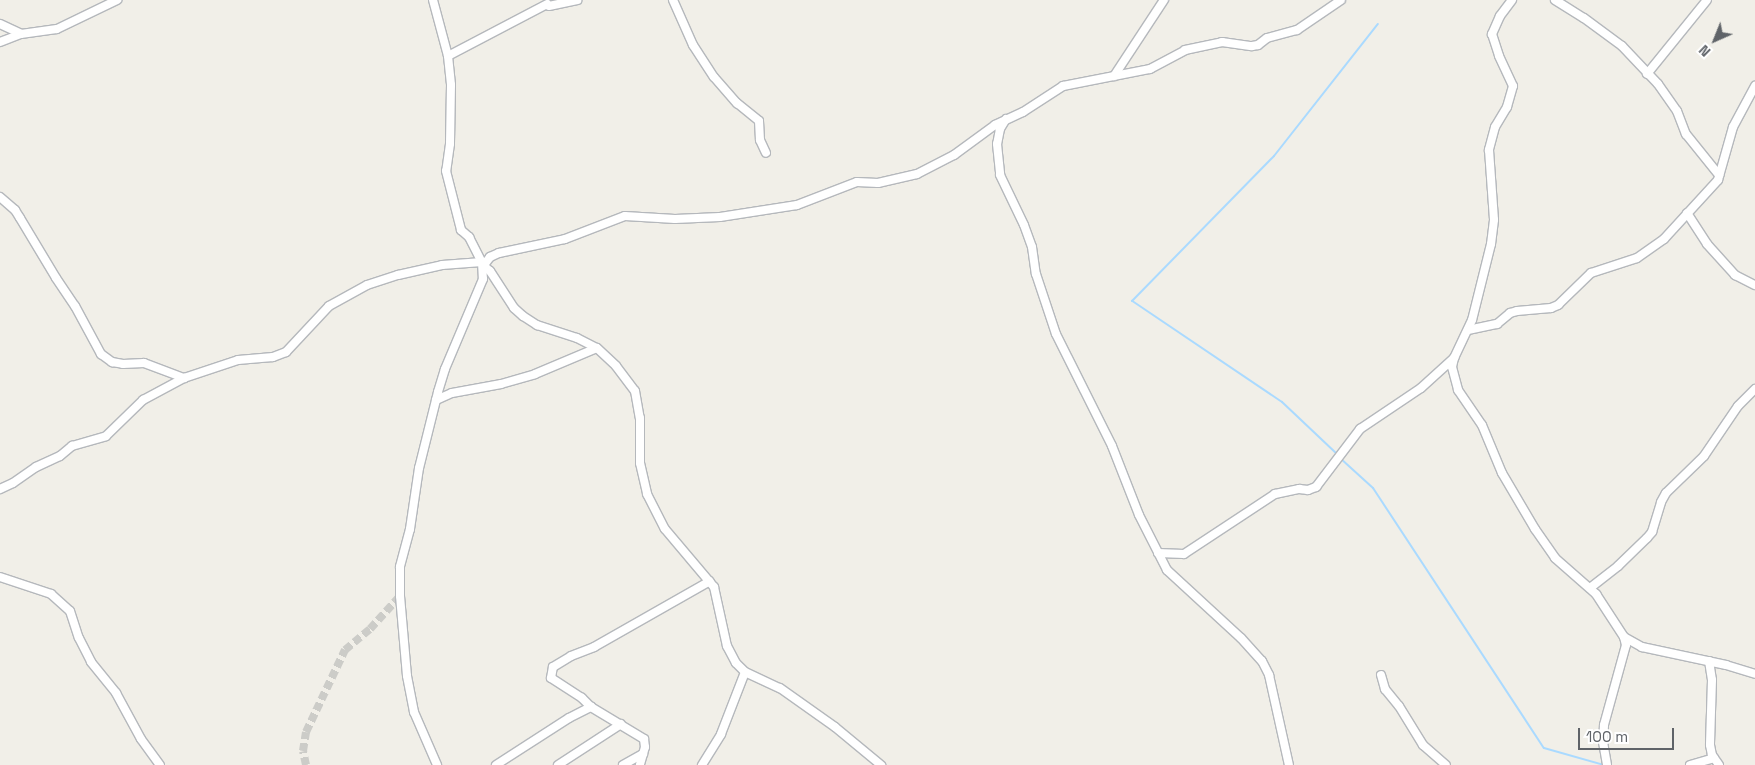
<!DOCTYPE html>
<html>
<head>
<meta charset="utf-8">
<style>
	body { margin:0 }
	#map { position:relative; width:1755px; height:765px; overflow:hidden; background:#f1efe8; font-family:"Space Grotesk",sans-serif }
	div>[style] { position:absolute }
	[style*='--x'] { left:calc(var(--x)*1px); top:calc(var(--y)*1px); width:calc(var(--w)*1px); rotate:calc(var(--a)*1deg) }
	.stream>* { height:2px; margin:-1px; padding:0 1px; transform-origin:1px; border-radius:1px; background:#aadaff }
	.minor-tunnel>* { height:8px; margin-top:-4px; transform-origin:0; background:repeating-linear-gradient(90deg,#ccccc8 0 8px,transparent 0 12px) }
	.roads { filter:drop-shadow(1px 0 #b5b8bc) drop-shadow(-1px 0 #b5b8bc) drop-shadow(0 1px #b5b8bc) drop-shadow(0 -1px #b5b8bc) }
	.minor>* { height:8px; margin:-4px; padding:0 4px; transform-origin:4px; border-radius:4px; background:#fff }
	span { translate:-50% -50%; white-space:nowrap; text-align:center; line-height:1.15; -webkit-text-stroke:4.5px #fff; paint-order:stroke }
	.north { position:absolute; left:1690px; top:15px; width:50px; height:50px; -webkit-text-stroke:4px #fff; paint-order:stroke; rotate:224deg; font-size:14px; font-weight:700; line-height:20px; text-align:center; color:#5f6368 }
	.north::after { content:''; display:block; margin:auto; width:18px; height:22px; background:#5f6368; clip-path:polygon(50% 0,100% 100%,50% 72%,0 100%) }
	.scale { position:absolute; left:1578px; top:728px; width:96px; height:22px; box-sizing:border-box; border:2px solid #5f6368; border-top:0; padding-left:6px; font-size:15px; line-height:18px; white-space:nowrap; color:#5f6368; -webkit-text-stroke:4px #fff; paint-order:stroke }
</style>
</head>
<body>
<div id="map">
	<div class="stream">
		<i style="--x:1337;--y:454;--w:76;--a:-136.6"></i>
		<i style="--x:1282;--y:402;--w:181;--a:-146"></i>
		<i style="--x:1132;--y:301;--w:203;--a:-45.6"></i>
		<i style="--x:1274;--y:156;--w:168;--a:-51.8"></i>
		<i style="--x:1340;--y:458;--w:45;--a:42.3"></i>
		<i style="--x:1373;--y:488;--w:311;--a:56.7"></i>
		<i style="--x:1544;--y:748;--w:62;--a:15.8"></i>
	</div>
	<div class="minor-tunnel">
		<i style="--x:306;--y:765;--w:14;--a:-102"></i>
		<i style="--x:303;--y:751;--w:19;--a:-81"></i>
		<i style="--x:306;--y:732;--w:91;--a:-64.6"></i>
		<i style="--x:345;--y:650;--w:33;--a:-40"></i>
		<i style="--x:370;--y:629;--w:45;--a:-47.7"></i>
	</div>
	<div class="roads">
		<div class="minor">
			<i style="--x:433;--y:0;--w:58;--a:75"></i>
			<i style="--x:448;--y:56;--w:29;--a:84"></i>
			<i style="--x:451;--y:85;--w:59;--a:91"></i>
			<i style="--x:450;--y:144;--w:27;--a:98"></i>
			<i style="--x:446;--y:171;--w:61;--a:75.7"></i>
			<i style="--x:461;--y:230;--w:11;--a:41"></i>
			<i style="--x:469;--y:237;--w:28;--a:63"></i>
			<i style="--x:482;--y:262;--w:17;--a:87"></i>
			<i style="--x:483;--y:279;--w:98;--a:112.9"></i>
			<i style="--x:445;--y:369;--w:24;--a:107"></i>
			<i style="--x:438;--y:392;--w:78;--a:104"></i>
			<i style="--x:419;--y:468;--w:62;--a:98.4"></i>
			<i style="--x:410;--y:529;--w:39;--a:105"></i>
			<i style="--x:400;--y:567;--w:29;--a:90"></i>
			<i style="--x:400;--y:596;--w:80;--a:85"></i>
			<i style="--x:407;--y:676;--w:37;--a:79"></i>
			<i style="--x:414;--y:712;--w:58;--a:66.5"></i>
			<i style="--x:673;--y:0;--w:49;--a:66"></i>
			<i style="--x:693;--y:45;--w:38;--a:57"></i>
			<i style="--x:714;--y:77;--w:35;--a:49"></i>
			<i style="--x:737;--y:103;--w:28;--a:39"></i>
			<i style="--x:759;--y:121;--w:19;--a:87"></i>
			<i style="--x:760;--y:140;--w:14;--a:65"></i>
			<i style="--x:1512;--y:0;--w:20;--a:127"></i>
			<i style="--x:1500;--y:16;--w:20;--a:114"></i>
			<i style="--x:1492;--y:34;--w:23;--a:72"></i>
			<i style="--x:1499;--y:56;--w:33;--a:65"></i>
			<i style="--x:1513;--y:86;--w:22;--a:106"></i>
			<i style="--x:1507;--y:107;--w:23;--a:121"></i>
			<i style="--x:1495;--y:127;--w:24;--a:105"></i>
			<i style="--x:1489;--y:150;--w:70;--a:85.9"></i>
			<i style="--x:1494;--y:220;--w:24;--a:97"></i>
			<i style="--x:1491;--y:244;--w:78;--a:104"></i>
			<i style="--x:1472;--y:320;--w:42;--a:115.3"></i>
			<i style="--x:1454;--y:358;--w:9;--a:103"></i>
			<i style="--x:1452;--y:367;--w:24;--a:75"></i>
			<i style="--x:1458;--y:390;--w:42;--a:55.6"></i>
			<i style="--x:1482;--y:425;--w:52;--a:67.4"></i>
			<i style="--x:1502;--y:473;--w:65;--a:59.5"></i>
			<i style="--x:1535;--y:529;--w:35;--a:55"></i>
			<i style="--x:1555;--y:558;--w:55;--a:41.3"></i>
			<i style="--x:1596;--y:594;--w:51;--a:56.9"></i>
			<i style="--x:1624;--y:637;--w:8;--a:76"></i>
			<i style="--x:1626;--y:645;--w:83;--a:105.4"></i>
			<i style="--x:1604;--y:725;--w:17;--a:93"></i>
			<i style="--x:1603;--y:742;--w:23;--a:80"></i>
			<i style="--x:1555;--y:0;--w:34;--a:32"></i>
			<i style="--x:1584;--y:18;--w:47;--a:36.4"></i>
			<i style="--x:1622;--y:46;--w:52;--a:46.5"></i>
			<i style="--x:1658;--y:84;--w:33;--a:55"></i>
			<i style="--x:1677;--y:111;--w:25;--a:69"></i>
			<i style="--x:1686;--y:134;--w:53;--a:51.2"></i>
			<i style="--x:549;--y:6;--w:29;--a:-12"></i>
			<i style="--x:0;--y:24;--w:23;--a:25"></i>
			<i style="--x:0;--y:42;--w:22;--a:-21"></i>
			<i style="--x:21;--y:34;--w:36;--a:-8"></i>
			<i style="--x:57;--y:29;--w:67;--a:-25.8"></i>
			<i style="--x:448;--y:56;--w:112;--a:-27.7"></i>
			<i style="--x:1647;--y:74;--w:95;--a:-51"></i>
			<i style="--x:1114;--y:76;--w:91;--a:-56.7"></i>
			<i style="--x:1006;--y:119;--w:12;--a:121"></i>
			<i style="--x:1000;--y:129;--w:15;--a:101"></i>
			<i style="--x:997;--y:144;--w:31;--a:84"></i>
			<i style="--x:1000;--y:175;--w:55;--a:64.4"></i>
			<i style="--x:1024;--y:225;--w:23;--a:70"></i>
			<i style="--x:1032;--y:247;--w:27;--a:82"></i>
			<i style="--x:1036;--y:274;--w:63;--a:71.6"></i>
			<i style="--x:1056;--y:334;--w:125;--a:63.4"></i>
			<i style="--x:1112;--y:446;--w:74;--a:68.6"></i>
			<i style="--x:1139;--y:515;--w:62;--a:63"></i>
			<i style="--x:1167;--y:570;--w:100;--a:42.6"></i>
			<i style="--x:1241;--y:638;--w:31;--a:48"></i>
			<i style="--x:1262;--y:661;--w:16;--a:63"></i>
			<i style="--x:1269;--y:675;--w:92;--a:77.5"></i>
			<i style="--x:0;--y:197;--w:20;--a:41"></i>
			<i style="--x:15;--y:210;--w:9;--a:58"></i>
			<i style="--x:20;--y:218;--w:70;--a:59"></i>
			<i style="--x:56;--y:278;--w:34;--a:56"></i>
			<i style="--x:75;--y:306;--w:55;--a:61.6"></i>
			<i style="--x:101;--y:354;--w:14;--a:36"></i>
			<i style="--x:112;--y:362;--w:11;--a:10"></i>
			<i style="--x:123;--y:364;--w:21;--a:-3"></i>
			<i style="--x:144;--y:363;--w:43;--a:20.6"></i>
			<i style="--x:1687;--y:213;--w:37;--a:57"></i>
			<i style="--x:1707;--y:244;--w:42;--a:47.9"></i>
			<i style="--x:1735;--y:275;--w:22;--a:27"></i>
			<i style="--x:483;--y:265;--w:9;--a:41"></i>
			<i style="--x:490;--y:271;--w:44;--a:57"></i>
			<i style="--x:514;--y:308;--w:12;--a:42"></i>
			<i style="--x:523;--y:316;--w:17;--a:33"></i>
			<i style="--x:537;--y:325;--w:42;--a:18"></i>
			<i style="--x:577;--y:338;--w:22;--a:27"></i>
			<i style="--x:597;--y:348;--w:26;--a:43"></i>
			<i style="--x:616;--y:366;--w:31;--a:53"></i>
			<i style="--x:635;--y:391;--w:27;--a:80"></i>
			<i style="--x:640;--y:418;--w:45;--a:90"></i>
			<i style="--x:640;--y:463;--w:32;--a:77"></i>
			<i style="--x:647;--y:494;--w:39;--a:63"></i>
			<i style="--x:665;--y:529;--w:76;--a:49.8"></i>
			<i style="--x:714;--y:587;--w:60;--a:77.6"></i>
			<i style="--x:727;--y:646;--w:19;--a:62"></i>
			<i style="--x:736;--y:663;--w:13;--a:45"></i>
			<i style="--x:745;--y:672;--w:38;--a:25"></i>
			<i style="--x:780;--y:688;--w:67;--a:35.3"></i>
			<i style="--x:835;--y:727;--w:60;--a:39.6"></i>
			<i style="--x:484;--y:265;--w:10;--a:-53"></i>
			<i style="--x:490;--y:257;--w:10;--a:-24"></i>
			<i style="--x:499;--y:253;--w:67;--a:-12"></i>
			<i style="--x:565;--y:239;--w:64;--a:-21"></i>
			<i style="--x:625;--y:216;--w:50;--a:3.4"></i>
			<i style="--x:675;--y:219;--w:45;--a:-2.5"></i>
			<i style="--x:720;--y:217;--w:78;--a:-8.9"></i>
			<i style="--x:797;--y:205;--w:64;--a:-21"></i>
			<i style="--x:857;--y:182;--w:21;--a:3"></i>
			<i style="--x:878;--y:183;--w:40;--a:-13"></i>
			<i style="--x:917;--y:174;--w:42;--a:-27.2"></i>
			<i style="--x:954;--y:155;--w:51;--a:-36.2"></i>
			<i style="--x:995;--y:125;--w:31;--a:-25"></i>
			<i style="--x:1023;--y:112;--w:48;--a:-33"></i>
			<i style="--x:1063;--y:86;--w:89;--a:-11.1"></i>
			<i style="--x:1150;--y:69;--w:40;--a:-28"></i>
			<i style="--x:1185;--y:50;--w:38;--a:-12"></i>
			<i style="--x:1222;--y:42;--w:30;--a:8"></i>
			<i style="--x:1252;--y:46;--w:6;--a:-9"></i>
			<i style="--x:1258;--y:45;--w:11;--a:-38"></i>
			<i style="--x:1267;--y:38;--w:31;--a:-15"></i>
			<i style="--x:1297;--y:30;--w:53;--a:-34.3"></i>
			<i style="--x:1468;--y:330;--w:30;--a:-12"></i>
			<i style="--x:1497;--y:324;--w:17;--a:-40"></i>
			<i style="--x:1510;--y:313;--w:7;--a:-16"></i>
			<i style="--x:1517;--y:311;--w:34;--a:-5"></i>
			<i style="--x:1551;--y:308;--w:8;--a:-23"></i>
			<i style="--x:1558;--y:305;--w:46;--a:-44.1"></i>
			<i style="--x:1591;--y:273;--w:48;--a:-18.1"></i>
			<i style="--x:1637;--y:258;--w:33;--a:-35"></i>
			<i style="--x:1664;--y:239;--w:80;--a:-47.5"></i>
			<i style="--x:1718;--y:180;--w:55;--a:-74.2"></i>
			<i style="--x:1733;--y:127;--w:47;--a:-61.8"></i>
			<i style="--x:436;--y:400;--w:17;--a:-24"></i>
			<i style="--x:452;--y:393;--w:50;--a:-10.4"></i>
			<i style="--x:501;--y:384;--w:35;--a:-16"></i>
			<i style="--x:535;--y:374;--w:67;--a:-22.8"></i>
			<i style="--x:0;--y:489;--w:14;--a:-25"></i>
			<i style="--x:13;--y:483;--w:28;--a:-35"></i>
			<i style="--x:36;--y:467;--w:26;--a:-25"></i>
			<i style="--x:60;--y:456;--w:16;--a:-40"></i>
			<i style="--x:72;--y:446;--w:35;--a:-16"></i>
			<i style="--x:106;--y:436;--w:52;--a:-44.2"></i>
			<i style="--x:143;--y:400;--w:47;--a:-28.2"></i>
			<i style="--x:184;--y:378;--w:57;--a:-18.4"></i>
			<i style="--x:238;--y:360;--w:35;--a:-5"></i>
			<i style="--x:273;--y:357;--w:14;--a:-21"></i>
			<i style="--x:286;--y:352;--w:63;--a:-46.9"></i>
			<i style="--x:329;--y:306;--w:43;--a:-28.9"></i>
			<i style="--x:367;--y:285;--w:33;--a:-18"></i>
			<i style="--x:398;--y:275;--w:45;--a:-12.8"></i>
			<i style="--x:442;--y:265;--w:40;--a:-4.3"></i>
			<i style="--x:1158;--y:553;--w:26;--a:2"></i>
			<i style="--x:1184;--y:554;--w:109;--a:-33.4"></i>
			<i style="--x:1275;--y:494;--w:25;--a:-12"></i>
			<i style="--x:1299;--y:489;--w:9;--a:6"></i>
			<i style="--x:1308;--y:490;--w:9;--a:-21"></i>
			<i style="--x:1316;--y:487;--w:73;--a:-52.8"></i>
			<i style="--x:1360;--y:429;--w:73;--a:-33.9"></i>
			<i style="--x:1421;--y:388;--w:45;--a:-42.3"></i>
			<i style="--x:0;--y:577;--w:54;--a:18.4"></i>
			<i style="--x:51;--y:594;--w:25;--a:42"></i>
			<i style="--x:70;--y:611;--w:28;--a:72"></i>
			<i style="--x:79;--y:638;--w:27;--a:63"></i>
			<i style="--x:91;--y:662;--w:40;--a:51"></i>
			<i style="--x:116;--y:693;--w:52;--a:61.5"></i>
			<i style="--x:141;--y:739;--w:32;--a:54"></i>
			<i style="--x:1590;--y:588;--w:36;--a:-38"></i>
			<i style="--x:1618;--y:566;--w:40;--a:-44"></i>
			<i style="--x:1647;--y:538;--w:8;--a:-50"></i>
			<i style="--x:1652;--y:532;--w:31;--a:-73"></i>
			<i style="--x:1661;--y:502;--w:10;--a:-61"></i>
			<i style="--x:1666;--y:493;--w:53;--a:-44.2"></i>
			<i style="--x:1704;--y:456;--w:60;--a:-55.8"></i>
			<i style="--x:1738;--y:406;--w:24;--a:-45"></i>
			<i style="--x:1624;--y:637;--w:21;--a:29"></i>
			<i style="--x:1642;--y:647;--w:86;--a:12.1"></i>
			<i style="--x:1726;--y:665;--w:30;--a:17"></i>
			<i style="--x:1709;--y:661;--w:19;--a:81"></i>
			<i style="--x:1712;--y:680;--w:65;--a:91.8"></i>
			<i style="--x:1710;--y:745;--w:10;--a:79"></i>
			<i style="--x:1712;--y:755;--w:12;--a:55"></i>
			<i style="--x:1381;--y:675;--w:15;--a:74"></i>
			<i style="--x:1385;--y:689;--w:22;--a:51"></i>
			<i style="--x:1399;--y:706;--w:46;--a:58.4"></i>
			<i style="--x:1423;--y:745;--w:30;--a:41"></i>
			<i style="--x:591;--y:707;--w:13;--a:-135"></i>
			<i style="--x:582;--y:698;--w:37;--a:-147"></i>
			<i style="--x:551;--y:678;--w:11;--a:-80"></i>
			<i style="--x:553;--y:667;--w:21;--a:-31"></i>
			<i style="--x:571;--y:656;--w:25;--a:-21"></i>
			<i style="--x:594;--y:647;--w:133;--a:-29.6"></i>
			<i style="--x:496;--y:765;--w:87;--a:-32.8"></i>
			<i style="--x:569;--y:718;--w:25;--a:-27"></i>
			<i style="--x:591;--y:707;--w:62;--a:31.1"></i>
			<i style="--x:644;--y:739;--w:8;--a:83"></i>
			<i style="--x:645;--y:747;--w:19;--a:106"></i>
			<i style="--x:558;--y:765;--w:75;--a:-33.1"></i>
			<i style="--x:623;--y:765;--w:23;--a:-29"></i>
			<i style="--x:702;--y:765;--w:36;--a:-58"></i>
			<i style="--x:721;--y:734;--w:66;--a:-68.8"></i>
			<i style="--x:1690;--y:765;--w:25;--a:-16"></i>
		</div>
	</div>
	<div class="north">N</div>
	<div class="scale">100 m</div>
</div>
</body>
</html>
